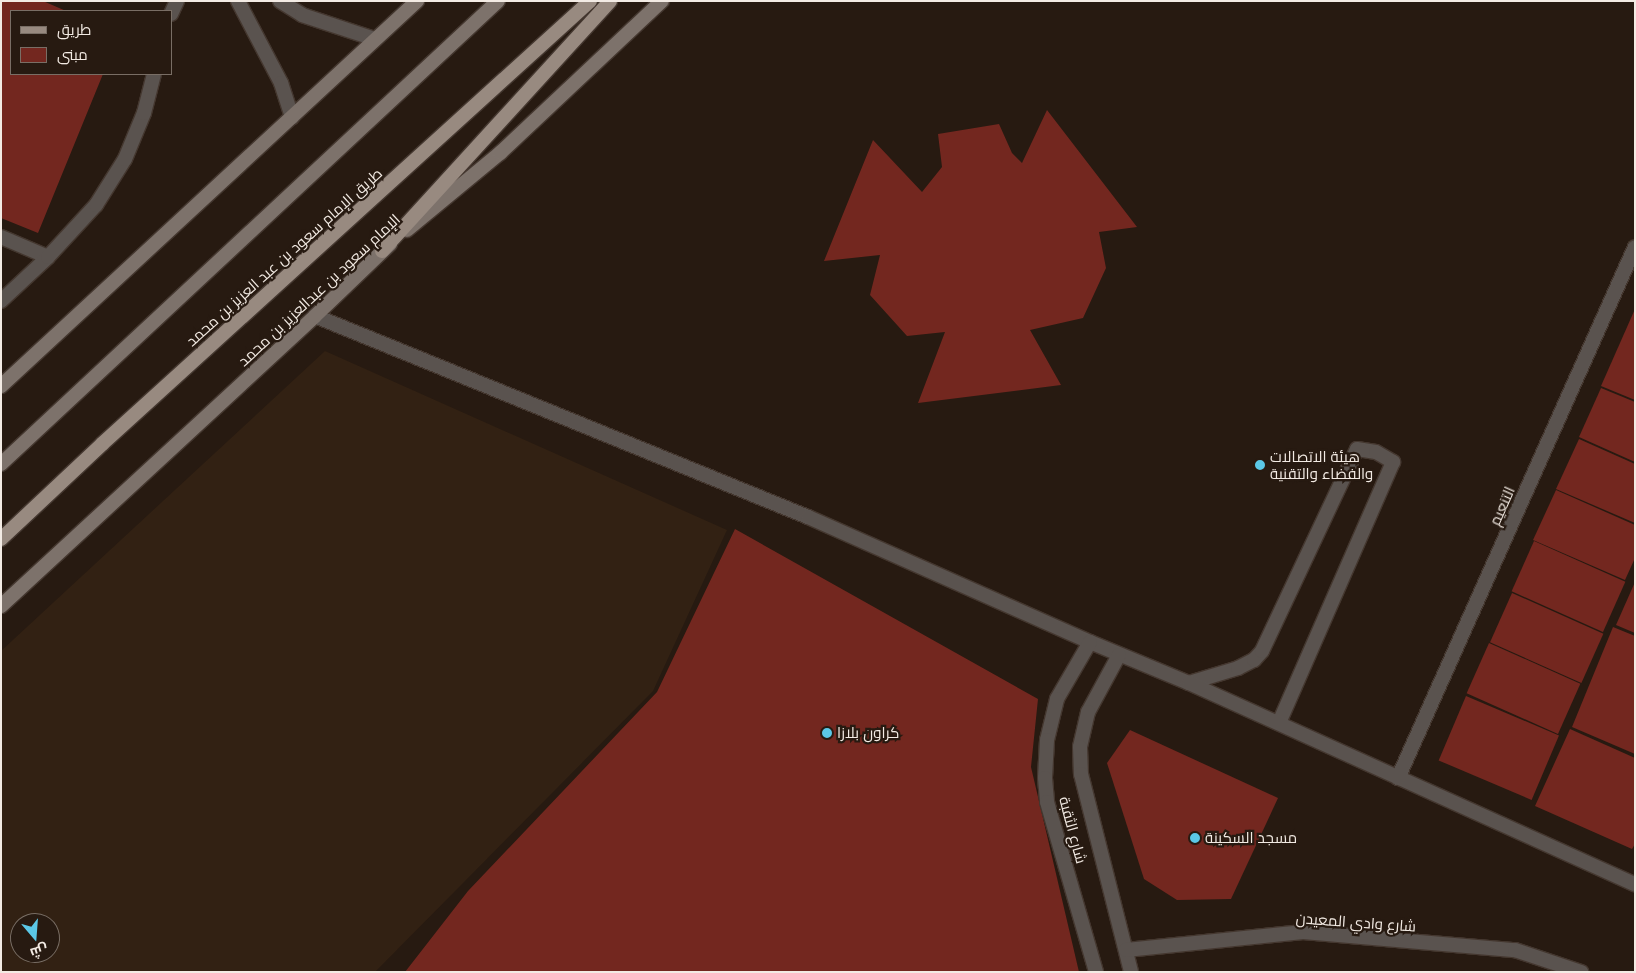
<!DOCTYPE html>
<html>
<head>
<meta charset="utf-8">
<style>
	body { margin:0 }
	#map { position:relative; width:1636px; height:973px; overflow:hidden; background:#271a11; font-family:Helvetica,Cairo,sans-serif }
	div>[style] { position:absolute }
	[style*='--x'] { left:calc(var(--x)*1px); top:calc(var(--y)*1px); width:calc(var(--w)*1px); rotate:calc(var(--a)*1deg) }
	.built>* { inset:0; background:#322113 }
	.building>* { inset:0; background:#73271f; transform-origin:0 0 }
	.roads { filter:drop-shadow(1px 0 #44372f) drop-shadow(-1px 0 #44372f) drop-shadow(0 1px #44372f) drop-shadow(0 -1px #44372f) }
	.service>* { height:14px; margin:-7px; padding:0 7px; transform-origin:7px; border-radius:7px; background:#5a534f }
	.minor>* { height:14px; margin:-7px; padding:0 7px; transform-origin:7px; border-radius:7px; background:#5a534f }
	.secondary>* { height:14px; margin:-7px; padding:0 7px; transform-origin:7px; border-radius:7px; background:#7d726b }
	.primary>* { height:14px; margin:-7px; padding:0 7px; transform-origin:7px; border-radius:7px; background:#988a80 }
	.dots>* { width:14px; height:14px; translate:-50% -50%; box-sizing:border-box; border:2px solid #271a11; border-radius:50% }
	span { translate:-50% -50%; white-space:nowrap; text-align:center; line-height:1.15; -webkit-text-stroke:4.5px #271a11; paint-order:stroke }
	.street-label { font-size:15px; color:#f3ebe4 }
	.poi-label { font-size:15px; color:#f3ebe4 }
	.left { translate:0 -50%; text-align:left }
	.frame { position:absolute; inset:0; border:2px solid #f3ebe4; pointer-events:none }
	.legend { position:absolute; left:10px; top:10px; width:162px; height:65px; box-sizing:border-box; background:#271a11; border:1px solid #796e65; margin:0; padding:6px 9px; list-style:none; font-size:15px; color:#f3ebe4 }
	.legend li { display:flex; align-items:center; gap:10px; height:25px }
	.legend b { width:25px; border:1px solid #796e65 }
	.north { position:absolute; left:10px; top:913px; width:50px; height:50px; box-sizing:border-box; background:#271a11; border:1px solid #796e65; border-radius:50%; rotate:162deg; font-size:14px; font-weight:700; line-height:20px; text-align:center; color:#f3ebe4 }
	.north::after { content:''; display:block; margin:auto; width:18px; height:22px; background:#5bc8e7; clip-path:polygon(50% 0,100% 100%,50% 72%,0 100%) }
</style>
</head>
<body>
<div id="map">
	<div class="built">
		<i style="clip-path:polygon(evenodd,325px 351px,727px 530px,653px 691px,375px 972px,1px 972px,1px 651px,325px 351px,20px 923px,50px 923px,50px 953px,20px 953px,20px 923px)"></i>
	</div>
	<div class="building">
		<i style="clip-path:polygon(1px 1px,43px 1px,66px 11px,11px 11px,11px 74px,103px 74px,38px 233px,1px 218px)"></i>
		<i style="clip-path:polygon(1047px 110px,1137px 227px,1099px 232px,1106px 268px,1083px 318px,1030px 330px,1061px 385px,918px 403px,945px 332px,907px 336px,870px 295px,880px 255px,824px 261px,873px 140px,922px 192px,942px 167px,938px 134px,999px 124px,1012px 153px,1022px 163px)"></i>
		<i style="clip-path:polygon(1635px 309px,1635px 400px,1601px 386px)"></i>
		<i style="clip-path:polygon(1601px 388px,1635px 402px,1635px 462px,1579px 437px)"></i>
		<i style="clip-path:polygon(1579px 439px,1635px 464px,1635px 523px,1556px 489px)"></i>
		<i style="clip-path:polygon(1556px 490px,1635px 525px,1635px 558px,1625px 580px,1533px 540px)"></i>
		<i style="clip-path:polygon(735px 529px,1038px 699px,1031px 767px,1079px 972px,405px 972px,468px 891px,657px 692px)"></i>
		<i style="left:1534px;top:541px;width:100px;height:55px;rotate:24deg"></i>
		<i style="clip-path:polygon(1635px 582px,1635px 633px,1616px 625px)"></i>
		<i style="left:1512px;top:593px;width:100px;height:54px;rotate:24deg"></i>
		<i style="clip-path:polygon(1613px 627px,1635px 636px,1635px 754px,1572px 727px)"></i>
		<i style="left:1489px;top:643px;width:100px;height:55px;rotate:24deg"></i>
		<i style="left:1466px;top:696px;width:101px;height:70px;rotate:23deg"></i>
		<i style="clip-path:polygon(1570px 729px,1635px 758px,1635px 844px,1632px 849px,1535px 806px)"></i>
		<i style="clip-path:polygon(1130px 730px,1278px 798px,1231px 899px,1177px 900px,1144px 879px,1107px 763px)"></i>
	</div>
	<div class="roads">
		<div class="service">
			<i style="--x:238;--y:1;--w:93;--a:62.3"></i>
			<i style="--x:281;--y:83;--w:36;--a:72"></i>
			<i style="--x:280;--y:1;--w:26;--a:32"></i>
			<i style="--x:302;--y:15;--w:77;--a:18.2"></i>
			<i style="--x:171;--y:14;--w:14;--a:-65"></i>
			<i style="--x:1;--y:237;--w:51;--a:23.1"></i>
			<i style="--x:1;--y:301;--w:64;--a:-43.1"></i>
			<i style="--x:48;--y:257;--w:71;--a:-47.3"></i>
			<i style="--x:96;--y:205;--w:54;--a:-57.8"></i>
			<i style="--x:125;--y:159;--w:50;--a:-67.6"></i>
			<i style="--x:144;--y:113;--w:40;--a:-75.6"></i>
			<i style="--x:1189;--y:683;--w:51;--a:-17"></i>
			<i style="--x:1238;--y:668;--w:18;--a:-27"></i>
			<i style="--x:1254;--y:660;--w:12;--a:-48"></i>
			<i style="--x:1262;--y:651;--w:223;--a:-64.8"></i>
			<i style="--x:1357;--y:449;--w:19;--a:9"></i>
			<i style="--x:1376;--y:452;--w:20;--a:30"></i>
			<i style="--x:1393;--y:462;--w:285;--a:113.6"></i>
		</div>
		<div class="minor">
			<i style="--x:315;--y:316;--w:532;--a:22.18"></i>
			<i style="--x:808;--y:517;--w:308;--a:23.9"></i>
			<i style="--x:1090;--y:642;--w:107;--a:22.5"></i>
			<i style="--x:1189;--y:683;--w:489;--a:24.3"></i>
			<i style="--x:1090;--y:642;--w:66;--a:120.1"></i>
			<i style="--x:1057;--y:699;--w:42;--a:103.7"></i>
			<i style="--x:1047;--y:740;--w:38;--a:93"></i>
			<i style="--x:1045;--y:778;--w:24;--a:85"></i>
			<i style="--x:1047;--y:802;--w:177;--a:73.9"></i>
			<i style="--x:1119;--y:655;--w:65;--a:118.5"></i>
			<i style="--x:1088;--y:712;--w:36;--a:103"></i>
			<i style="--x:1080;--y:747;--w:27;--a:88"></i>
			<i style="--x:1081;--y:774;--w:204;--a:75.8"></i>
			<i style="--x:1398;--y:778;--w:581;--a:-65.95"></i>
			<i style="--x:1126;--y:950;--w:178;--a:-5.8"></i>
			<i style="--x:1303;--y:932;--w:213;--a:4.9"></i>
			<i style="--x:1515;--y:950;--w:70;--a:18.4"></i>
		</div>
		<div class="secondary">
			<i style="--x:407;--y:230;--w:121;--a:-39.6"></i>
			<i style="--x:500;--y:153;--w:222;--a:-43.2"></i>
			<i style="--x:1;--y:386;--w:567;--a:-42.78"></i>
			<i style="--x:1;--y:464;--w:679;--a:-42.97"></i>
			<i style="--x:1;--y:606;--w:427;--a:-42.7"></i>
			<i style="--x:315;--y:316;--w:104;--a:-43.8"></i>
		</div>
		<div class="primary">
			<i style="--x:382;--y:251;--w:338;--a:-47.6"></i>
			<i style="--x:1;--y:539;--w:139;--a:-43.2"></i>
			<i style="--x:102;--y:444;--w:659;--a:-42.23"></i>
		</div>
	</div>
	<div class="dots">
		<i style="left:1260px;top:465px;background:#5bc8e7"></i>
		<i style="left:827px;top:733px;background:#5bc8e7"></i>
		<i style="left:1195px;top:838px;background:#5bc8e7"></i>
	</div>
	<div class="street-label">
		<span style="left:284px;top:257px;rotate:-42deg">طريق الإمام سعود بن عبد العزيز بن محمد</span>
		<span style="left:319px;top:290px;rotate:-43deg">الإمام سعود بن عبدالعزيز بن محمد</span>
		<span style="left:1502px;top:506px;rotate:-66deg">التنعيم</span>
		<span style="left:1073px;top:830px;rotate:75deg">شارع الثقبة</span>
		<span style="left:1356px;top:922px;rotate:4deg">شارع وادي المعيدن</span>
	</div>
	<div class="poi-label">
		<span class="left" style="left:1270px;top:465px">هيئة الاتصالات<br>والفضاء والتقنية</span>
		<span class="left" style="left:837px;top:733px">كراون بلازا</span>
		<span class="left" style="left:1205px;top:838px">مسجد السكينة</span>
	</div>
	<div class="frame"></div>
	<ul class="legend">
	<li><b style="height:6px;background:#988a80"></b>طريق</li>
	<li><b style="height:14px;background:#73271f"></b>مبنى</li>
	</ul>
	<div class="north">ش</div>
</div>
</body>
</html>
